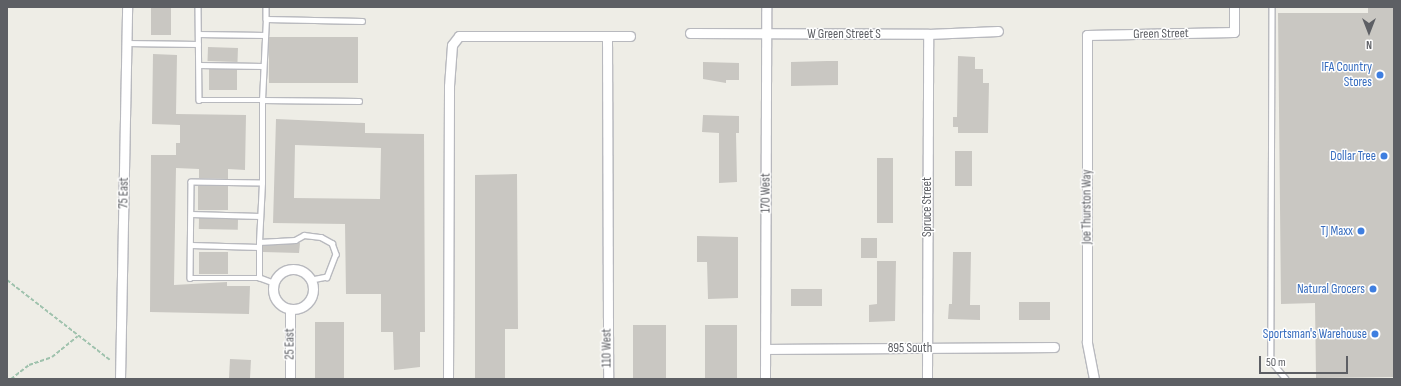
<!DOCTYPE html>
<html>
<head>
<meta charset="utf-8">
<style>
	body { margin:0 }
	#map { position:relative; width:1401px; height:386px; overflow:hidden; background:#eeede6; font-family:"Sofia Sans Condensed",sans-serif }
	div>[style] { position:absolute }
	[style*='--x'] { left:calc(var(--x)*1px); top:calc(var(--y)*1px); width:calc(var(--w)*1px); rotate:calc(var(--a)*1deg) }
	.building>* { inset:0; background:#c9c7c2; transform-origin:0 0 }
	.path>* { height:2px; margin-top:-1px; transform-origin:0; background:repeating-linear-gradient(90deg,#9fc2ad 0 4px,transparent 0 6px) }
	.roads { filter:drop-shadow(1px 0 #b8b9be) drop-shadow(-1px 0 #b8b9be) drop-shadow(0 1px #b8b9be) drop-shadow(0 -1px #b8b9be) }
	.service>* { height:4.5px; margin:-2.25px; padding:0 2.25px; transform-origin:2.25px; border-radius:2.25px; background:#fff }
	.minor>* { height:9px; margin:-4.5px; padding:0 4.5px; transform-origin:4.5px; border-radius:4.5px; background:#fff }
	.minor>.ring { margin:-4.5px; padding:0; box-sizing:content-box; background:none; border:9px solid #fff; border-radius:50% }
	.dots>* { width:11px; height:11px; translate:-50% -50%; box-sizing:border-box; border:2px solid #fff; border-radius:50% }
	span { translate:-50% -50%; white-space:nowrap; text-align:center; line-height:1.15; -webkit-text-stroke:3px #fff; paint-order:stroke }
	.street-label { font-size:13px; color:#5d5f64 }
	.shop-label { font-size:13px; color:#366cbe }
	.right { translate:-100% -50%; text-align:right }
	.frame { position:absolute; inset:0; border:8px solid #5d5f64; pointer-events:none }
	.north { position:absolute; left:1349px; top:12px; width:40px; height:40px; -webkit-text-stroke:3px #fff; paint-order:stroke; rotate:180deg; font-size:11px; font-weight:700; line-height:16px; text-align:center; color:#5d5f64 }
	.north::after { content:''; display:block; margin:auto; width:14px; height:18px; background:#5d5f64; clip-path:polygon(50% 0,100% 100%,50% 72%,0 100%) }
	.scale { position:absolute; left:1259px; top:356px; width:89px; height:18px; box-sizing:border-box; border:2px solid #5d5f64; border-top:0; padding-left:5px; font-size:12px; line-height:14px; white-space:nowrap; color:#5d5f64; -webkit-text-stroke:3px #fff; paint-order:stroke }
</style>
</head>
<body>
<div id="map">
	<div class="building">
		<i style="left:151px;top:7px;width:20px;height:28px"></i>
		<i style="clip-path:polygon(1368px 7px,1394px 7px,1394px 377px,1316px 378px,1315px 303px,1281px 304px,1278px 13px,1368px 13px)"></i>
		<i style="left:269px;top:37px;width:89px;height:46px"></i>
		<i style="left:208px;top:47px;width:30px;height:14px;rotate:2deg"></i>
		<i style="clip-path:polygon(153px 54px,177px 55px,176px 114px,246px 115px,245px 170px,228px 169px,228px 179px,199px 178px,199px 169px,176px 168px,174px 285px,227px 282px,227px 286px,250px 286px,249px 314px,150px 312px,151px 155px,176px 155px,176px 143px,180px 143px,180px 125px,152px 124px)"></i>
		<i style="clip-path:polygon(958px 56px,975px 57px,975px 69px,983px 69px,983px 83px,989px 83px,988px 133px,958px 133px,958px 127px,953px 127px,953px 117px,957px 117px)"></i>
		<i style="clip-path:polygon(827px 61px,838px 61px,838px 85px,791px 86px,791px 62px)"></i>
		<i style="clip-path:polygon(703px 62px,739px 63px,739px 80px,726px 80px,726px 83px,703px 79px)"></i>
		<i style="left:209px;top:69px;width:28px;height:21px"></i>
		<i style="clip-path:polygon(703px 115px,739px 116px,739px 133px,736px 133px,737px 182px,719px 183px,719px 133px,702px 132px)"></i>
		<i style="clip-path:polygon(evenodd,276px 119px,365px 123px,365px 133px,424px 134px,425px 332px,420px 332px,420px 367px,394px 370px,393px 332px,381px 332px,381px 294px,346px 294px,345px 224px,273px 223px,276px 119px,295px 145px,381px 148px,380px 199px,294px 198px,295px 145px)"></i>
		<i style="left:955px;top:151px;width:17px;height:35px"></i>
		<i style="left:877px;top:158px;width:16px;height:65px"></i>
		<i style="clip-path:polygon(517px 174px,518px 329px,505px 329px,505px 379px,475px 379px,475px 175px)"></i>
		<i style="left:198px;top:186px;width:30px;height:24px"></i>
		<i style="left:199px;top:218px;width:39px;height:11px;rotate:1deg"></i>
		<i style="clip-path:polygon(697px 236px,738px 237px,738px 298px,708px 299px,707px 262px,697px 262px)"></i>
		<i style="left:861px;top:238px;width:16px;height:20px"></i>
		<i style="clip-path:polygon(300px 243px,299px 253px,263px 252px,263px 246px)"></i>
		<i style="left:199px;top:252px;width:29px;height:22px"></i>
		<i style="clip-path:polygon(953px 252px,971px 252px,970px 305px,980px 305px,980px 320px,948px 319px,949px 304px,952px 304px)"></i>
		<i style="clip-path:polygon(877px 261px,896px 261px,895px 321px,869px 322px,869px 305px,877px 304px)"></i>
		<i style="left:822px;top:289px;width:17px;height:31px;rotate:90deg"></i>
		<i style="left:1019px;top:302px;width:31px;height:18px"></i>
		<i style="left:315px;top:322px;width:29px;height:57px"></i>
		<i style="left:666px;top:325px;width:54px;height:33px;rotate:90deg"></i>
		<i style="left:705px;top:325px;width:32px;height:54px"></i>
		<i style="left:230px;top:359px;width:21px;height:20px;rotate:3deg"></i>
	</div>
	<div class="path">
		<i style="--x:7;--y:280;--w:130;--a:37.8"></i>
		<i style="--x:11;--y:379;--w:23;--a:-38"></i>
		<i style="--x:29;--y:365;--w:24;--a:-19"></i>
		<i style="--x:52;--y:357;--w:33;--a:-39"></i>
	</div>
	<div class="roads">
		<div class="service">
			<i style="--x:198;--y:7;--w:93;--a:89.4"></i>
			<i style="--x:199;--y:100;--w:63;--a:0"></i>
			<i style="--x:262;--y:100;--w:81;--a:-87.2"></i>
			<i style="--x:266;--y:7;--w:12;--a:90"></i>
			<i style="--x:266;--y:19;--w:96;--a:1.2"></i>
			<i style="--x:1272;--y:7;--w:354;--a:90.2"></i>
			<i style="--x:1271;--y:361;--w:23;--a:50"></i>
			<i style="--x:198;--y:34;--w:67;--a:0.9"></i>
			<i style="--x:126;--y:43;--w:72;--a:0.8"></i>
			<i style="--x:199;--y:65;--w:64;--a:0.9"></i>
			<i style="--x:262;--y:183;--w:83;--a:-90"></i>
			<i style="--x:262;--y:100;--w:97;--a:0.6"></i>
			<i style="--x:191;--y:214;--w:69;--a:1.7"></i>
			<i style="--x:259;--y:242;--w:59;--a:-87.1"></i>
			<i style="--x:262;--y:183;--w:71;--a:-179.2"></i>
			<i style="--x:191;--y:182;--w:96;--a:90.6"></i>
			<i style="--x:190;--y:278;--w:69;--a:0"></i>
			<i style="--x:191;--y:245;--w:68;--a:1.7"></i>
			<i style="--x:273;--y:283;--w:15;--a:-160"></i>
			<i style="--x:259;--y:278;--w:36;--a:-90"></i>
			<i style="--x:259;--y:242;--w:36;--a:-3"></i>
			<i style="--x:295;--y:240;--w:10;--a:-29"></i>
			<i style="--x:304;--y:235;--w:17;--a:7"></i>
			<i style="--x:321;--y:237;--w:13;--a:29"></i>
			<i style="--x:332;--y:243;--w:12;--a:70"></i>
			<i style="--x:336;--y:254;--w:25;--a:111"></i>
			<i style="--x:327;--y:277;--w:15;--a:169"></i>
		</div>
		<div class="minor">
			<i style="--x:690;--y:33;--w:238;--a:0.2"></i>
			<i style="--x:928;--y:34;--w:70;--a:-2.5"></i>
			<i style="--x:607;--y:36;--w:343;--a:89.8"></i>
			<i class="ring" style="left:273px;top:269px;width:31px;height:31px"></i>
			<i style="--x:766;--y:349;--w:288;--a:-0.4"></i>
			<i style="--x:120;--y:379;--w:372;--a:-88.9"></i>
			<i style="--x:290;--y:379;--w:70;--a:-90"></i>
			<i style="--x:448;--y:379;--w:293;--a:-89.8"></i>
			<i style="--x:449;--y:86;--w:41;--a:-85.8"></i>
			<i style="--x:452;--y:45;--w:11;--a:-52"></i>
			<i style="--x:459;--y:36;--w:171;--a:0"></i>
			<i style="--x:765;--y:379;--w:372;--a:-89.8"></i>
			<i style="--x:927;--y:379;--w:345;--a:-89.8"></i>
			<i style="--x:1094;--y:379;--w:38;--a:-101"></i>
			<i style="--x:1087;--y:342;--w:307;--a:-90"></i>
			<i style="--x:1087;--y:35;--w:147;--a:-1.2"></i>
			<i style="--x:1234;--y:32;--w:25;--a:-90"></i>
		</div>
	</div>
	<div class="dots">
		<i style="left:1380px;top:75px;background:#3f7fe0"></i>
		<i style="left:1384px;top:156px;background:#3f7fe0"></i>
		<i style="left:1361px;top:231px;background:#3f7fe0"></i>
		<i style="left:1373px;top:289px;background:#3f7fe0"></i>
		<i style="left:1375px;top:334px;background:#3f7fe0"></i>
	</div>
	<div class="street-label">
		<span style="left:844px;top:34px">W Green Street S</span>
		<span style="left:1161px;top:34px;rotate:-1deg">Green Street</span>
		<span style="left:124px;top:193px;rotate:-89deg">75 East</span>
		<span style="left:766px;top:193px;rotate:-90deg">170 West</span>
		<span style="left:927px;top:207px;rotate:-90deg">Spruce Street</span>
		<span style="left:1087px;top:207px;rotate:-90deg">Joe Thurston Way</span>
		<span style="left:290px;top:344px;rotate:-90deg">25 East</span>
		<span style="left:607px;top:348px;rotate:-90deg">110 West</span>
		<span style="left:910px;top:348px">895 South</span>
	</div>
	<div class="shop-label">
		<span class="right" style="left:1372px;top:75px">IFA Country<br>Stores</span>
		<span class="right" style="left:1376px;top:156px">Dollar Tree</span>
		<span class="right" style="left:1353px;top:231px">TJ Maxx</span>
		<span class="right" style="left:1365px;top:289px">Natural Grocers</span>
		<span class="right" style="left:1367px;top:334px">Sportsman's Warehouse</span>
	</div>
	<div class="frame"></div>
	<div class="north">N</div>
	<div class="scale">50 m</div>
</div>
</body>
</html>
